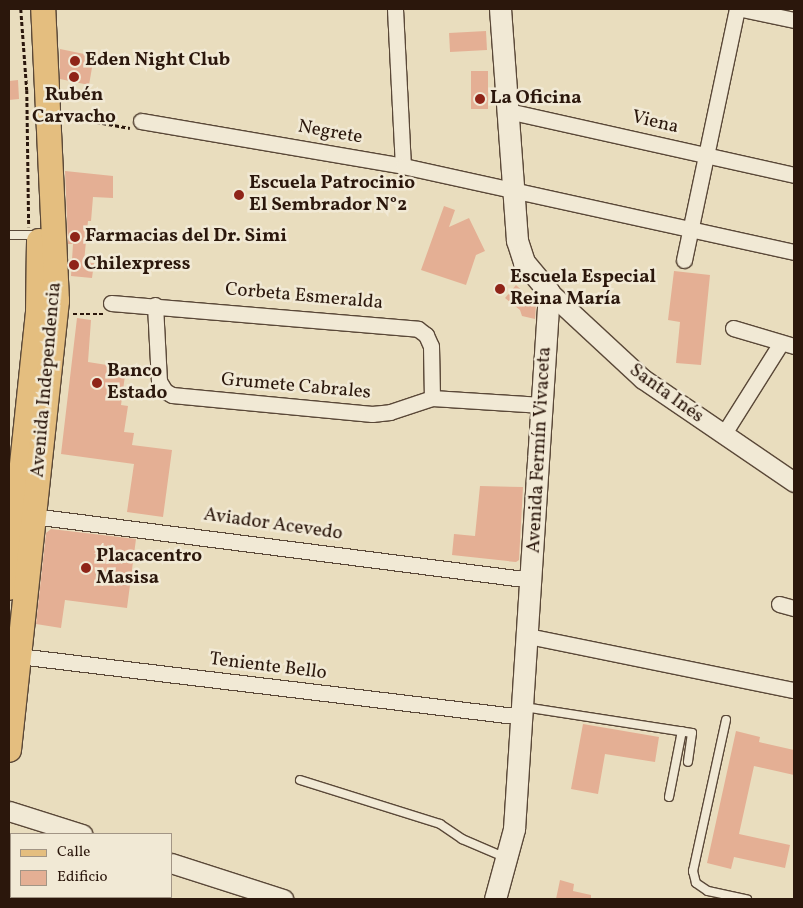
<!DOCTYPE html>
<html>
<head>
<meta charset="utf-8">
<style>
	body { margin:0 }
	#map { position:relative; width:803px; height:908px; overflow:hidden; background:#e9ddbe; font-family:Vollkorn,serif }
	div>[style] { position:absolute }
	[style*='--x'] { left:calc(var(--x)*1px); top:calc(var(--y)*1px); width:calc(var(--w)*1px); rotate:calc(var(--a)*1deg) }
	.building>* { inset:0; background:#e4af94; transform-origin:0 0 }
	.path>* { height:2.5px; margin-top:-1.25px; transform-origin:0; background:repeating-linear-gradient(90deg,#2b170c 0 4px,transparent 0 6.5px) }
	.roads { filter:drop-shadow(1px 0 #5a4838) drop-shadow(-1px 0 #5a4838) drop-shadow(0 1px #5a4838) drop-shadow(0 -1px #5a4838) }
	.service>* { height:8px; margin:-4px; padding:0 4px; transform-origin:4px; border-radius:4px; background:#f1e9d5 }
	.minor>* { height:15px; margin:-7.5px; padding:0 7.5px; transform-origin:7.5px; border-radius:7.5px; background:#f1e9d5 }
	.tertiary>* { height:19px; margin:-9.5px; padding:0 9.5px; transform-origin:9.5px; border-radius:9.5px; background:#f1e9d5 }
	.secondary>* { height:21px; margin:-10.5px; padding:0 10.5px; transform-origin:10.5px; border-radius:10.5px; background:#f1e9d5 }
	.primary>* { height:24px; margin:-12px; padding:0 12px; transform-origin:12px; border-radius:12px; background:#e4be7f }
	.dots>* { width:14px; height:14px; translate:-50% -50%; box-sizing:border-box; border:2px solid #f1e9d5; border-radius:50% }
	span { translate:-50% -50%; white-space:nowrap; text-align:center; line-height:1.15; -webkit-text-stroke:5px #f1e9d5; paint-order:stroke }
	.poi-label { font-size:19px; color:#2b170c; font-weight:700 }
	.left { translate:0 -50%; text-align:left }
	.street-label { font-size:19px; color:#2b170c }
	.frame { position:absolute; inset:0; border:10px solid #2b170c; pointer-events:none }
	.legend { position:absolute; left:10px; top:833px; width:162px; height:65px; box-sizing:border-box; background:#f1e9d5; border:1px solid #a29585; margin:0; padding:6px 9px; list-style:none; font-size:15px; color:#2b170c }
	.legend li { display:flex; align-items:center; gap:10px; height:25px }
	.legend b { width:25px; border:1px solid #a29585 }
</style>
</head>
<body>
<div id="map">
	<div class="building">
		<i style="left:486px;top:31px;width:19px;height:37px;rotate:87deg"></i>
		<i style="clip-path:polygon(60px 49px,94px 56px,89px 85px,60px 79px)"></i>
		<i style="left:471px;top:71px;width:17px;height:38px"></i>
		<i style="clip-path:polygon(18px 80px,19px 99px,9px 100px,9px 81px)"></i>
		<i style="clip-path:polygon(65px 171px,113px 176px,113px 198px,93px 197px,91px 221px,88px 221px,84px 262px,94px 263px,92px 278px,71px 276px,73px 244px,68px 244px)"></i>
		<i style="clip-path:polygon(444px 206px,455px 210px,449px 227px,469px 218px,485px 251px,476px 255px,466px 285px,421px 270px)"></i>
		<i style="clip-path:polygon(674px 271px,710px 275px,701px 365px,676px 363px,680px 322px,668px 320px)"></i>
		<i style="clip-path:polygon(516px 285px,536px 304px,535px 319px,522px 316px,520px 310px,505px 298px)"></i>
		<i style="clip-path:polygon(77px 318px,91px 320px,88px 362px,126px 368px,121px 405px,128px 406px,124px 432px,134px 433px,132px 445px,172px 450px,163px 517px,127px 512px,134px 464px,61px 454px)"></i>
		<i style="clip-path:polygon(480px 486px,523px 487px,519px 560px,516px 562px,452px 555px,454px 534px,475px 536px)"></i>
		<i style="clip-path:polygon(51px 529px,136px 539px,127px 608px,65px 600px,61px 628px,36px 624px,46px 533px)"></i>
		<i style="clip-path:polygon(583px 724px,659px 737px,655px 762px,605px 754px,598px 794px,571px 789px)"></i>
		<i style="clip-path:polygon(736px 731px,760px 737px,759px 742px,794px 750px,794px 775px,754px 766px,739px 834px,790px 845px,785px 868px,734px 857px,731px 869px,707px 863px)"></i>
		<i style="clip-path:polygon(560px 880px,574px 884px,573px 891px,591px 895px,591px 899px,556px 899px)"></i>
	</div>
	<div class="path">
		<i style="--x:21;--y:9;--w:81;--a:85.8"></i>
		<i style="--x:27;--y:90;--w:137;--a:89.2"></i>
		<i style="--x:64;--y:116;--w:67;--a:10.3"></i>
		<i style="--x:73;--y:314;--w:30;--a:0"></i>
	</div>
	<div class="roads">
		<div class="service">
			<i style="--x:9;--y:235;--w:28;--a:0"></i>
			<i style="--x:524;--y:707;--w:170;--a:8.8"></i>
			<i style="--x:692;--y:733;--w:29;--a:98"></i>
			<i style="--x:726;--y:720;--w:155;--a:102.3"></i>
			<i style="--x:693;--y:871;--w:12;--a:76"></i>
			<i style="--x:696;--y:883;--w:14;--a:34"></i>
			<i style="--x:708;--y:891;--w:40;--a:12"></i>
			<i style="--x:300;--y:780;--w:147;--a:17.4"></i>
			<i style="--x:440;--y:824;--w:27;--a:34"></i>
			<i style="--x:462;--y:839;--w:46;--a:23.2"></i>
			<i style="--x:669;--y:797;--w:67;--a:-78.9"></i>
		</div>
		<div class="minor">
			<i style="--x:395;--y:9;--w:157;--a:87.1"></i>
			<i style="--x:742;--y:9;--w:53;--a:11.9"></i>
			<i style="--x:508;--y:111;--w:293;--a:12.6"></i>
			<i style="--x:141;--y:121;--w:266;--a:9.7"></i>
			<i style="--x:403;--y:166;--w:400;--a:12.4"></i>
			<i style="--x:684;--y:260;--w:257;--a:-78.1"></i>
			<i style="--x:111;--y:303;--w:308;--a:4.8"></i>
			<i style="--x:418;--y:329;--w:10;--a:37"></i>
			<i style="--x:426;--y:335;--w:12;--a:66"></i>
			<i style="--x:431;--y:346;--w:52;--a:88.9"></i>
			<i style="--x:155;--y:305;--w:76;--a:87"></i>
			<i style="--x:159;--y:381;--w:12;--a:59"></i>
			<i style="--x:165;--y:391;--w:8;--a:30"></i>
			<i style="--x:172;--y:395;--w:201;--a:5.4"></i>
			<i style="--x:372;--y:414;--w:18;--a:-6"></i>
			<i style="--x:390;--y:412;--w:44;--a:-18.4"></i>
			<i style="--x:432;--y:398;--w:110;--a:3.6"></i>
			<i style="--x:733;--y:328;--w:64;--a:16.4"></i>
			<i style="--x:723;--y:435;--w:109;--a:-57.8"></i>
			<i style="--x:25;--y:515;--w:511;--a:7.31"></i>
			<i style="--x:779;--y:604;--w:16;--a:15"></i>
			<i style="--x:528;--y:636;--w:271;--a:11.5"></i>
			<i style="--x:10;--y:655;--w:517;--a:6.89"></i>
		</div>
		<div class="tertiary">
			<i style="--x:549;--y:292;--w:128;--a:42.8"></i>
			<i style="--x:643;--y:379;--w:183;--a:34.3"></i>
			<i style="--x:9;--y:811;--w:77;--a:17.5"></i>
			<i style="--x:171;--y:863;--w:118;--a:17.8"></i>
		</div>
		<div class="secondary">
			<i style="--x:495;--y:899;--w:73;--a:-74.8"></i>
			<i style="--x:514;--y:829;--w:538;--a:-86.27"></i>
			<i style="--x:549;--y:292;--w:39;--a:-130"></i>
			<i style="--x:524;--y:262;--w:23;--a:-108"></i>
			<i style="--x:517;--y:240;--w:232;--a:-94.2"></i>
		</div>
		<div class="primary">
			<i style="--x:9;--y:588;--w:277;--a:-84"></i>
			<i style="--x:38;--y:313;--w:72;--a:-89.2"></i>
			<i style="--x:9;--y:750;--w:452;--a:-83.9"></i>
			<i style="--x:57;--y:301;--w:292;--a:-92.7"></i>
		</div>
	</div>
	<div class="dots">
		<i style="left:75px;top:61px;background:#8f2418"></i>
		<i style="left:74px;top:77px;background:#8f2418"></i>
		<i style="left:480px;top:99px;background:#8f2418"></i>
		<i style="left:239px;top:195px;background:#8f2418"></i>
		<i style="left:75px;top:237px;background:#8f2418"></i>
		<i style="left:74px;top:265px;background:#8f2418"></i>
		<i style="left:500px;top:289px;background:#8f2418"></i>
		<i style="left:97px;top:383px;background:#8f2418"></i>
		<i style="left:86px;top:568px;background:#8f2418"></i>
	</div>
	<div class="poi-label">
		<span class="left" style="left:85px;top:61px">Eden Night Club</span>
		<span style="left:74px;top:107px">Rubén<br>Carvacho</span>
		<span class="left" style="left:490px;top:99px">La Oficina</span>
		<span class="left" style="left:249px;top:195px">Escuela Patrocinio<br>El Sembrador N°2</span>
		<span class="left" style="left:85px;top:237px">Farmacias del Dr. Simi</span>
		<span class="left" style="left:84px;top:265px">Chilexpress</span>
		<span class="left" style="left:510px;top:289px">Escuela Especial<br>Reina María</span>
		<span class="left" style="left:107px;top:383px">Banco<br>Estado</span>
		<span class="left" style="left:96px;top:568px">Placacentro<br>Masisa</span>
	</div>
	<div class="street-label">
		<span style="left:655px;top:123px;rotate:13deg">Viena</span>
		<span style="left:330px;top:133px;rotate:10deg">Negrete</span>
		<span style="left:304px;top:297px;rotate:5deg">Corbeta Esmeralda</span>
		<span style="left:47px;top:380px;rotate:-85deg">Avenida Independencia</span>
		<span style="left:296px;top:387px;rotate:5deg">Grumete Cabrales</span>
		<span style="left:666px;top:394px;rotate:36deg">Santa Inés</span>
		<span style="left:540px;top:450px;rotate:-87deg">Avenida Fermín Vivaceta</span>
		<span style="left:273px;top:525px;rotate:8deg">Aviador Acevedo</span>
		<span style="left:268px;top:667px;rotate:7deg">Teniente Bello</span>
	</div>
	<div class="frame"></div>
	<ul class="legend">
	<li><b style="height:6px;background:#e4be7f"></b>Calle</li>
	<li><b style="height:14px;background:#e4af94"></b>Edificio</li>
	</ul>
</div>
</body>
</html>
